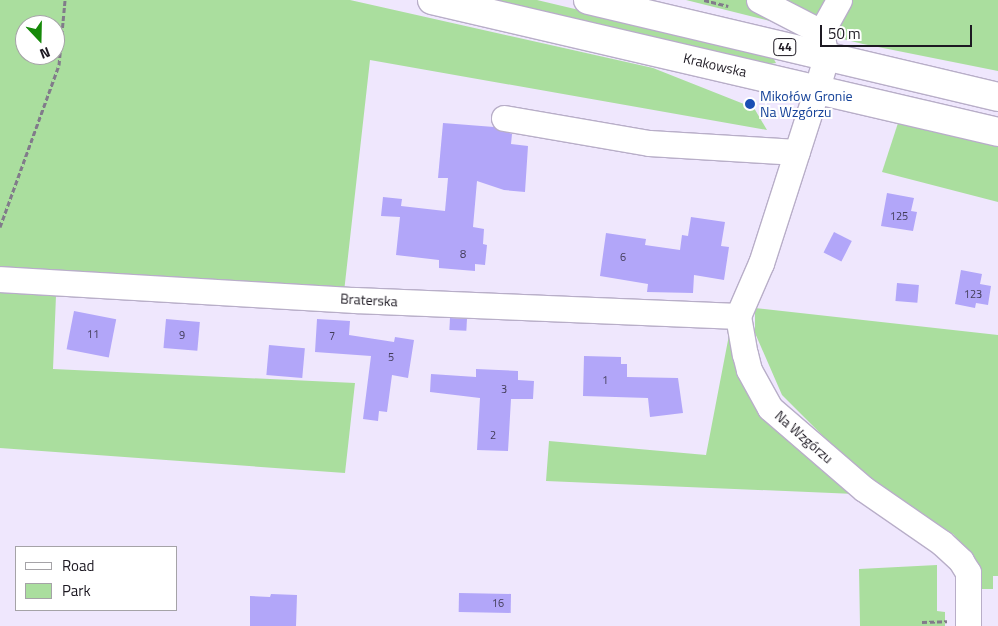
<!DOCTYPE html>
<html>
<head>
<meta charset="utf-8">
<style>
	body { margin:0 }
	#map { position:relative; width:998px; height:626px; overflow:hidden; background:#efe7fd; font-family:"Titillium Web",sans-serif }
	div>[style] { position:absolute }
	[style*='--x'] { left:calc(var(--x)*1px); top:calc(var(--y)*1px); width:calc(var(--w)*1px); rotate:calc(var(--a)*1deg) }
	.green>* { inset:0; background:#aade9e }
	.building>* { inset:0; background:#b2a6f9; transform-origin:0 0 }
	.path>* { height:3px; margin-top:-1.5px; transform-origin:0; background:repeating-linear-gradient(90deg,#817b8a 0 5px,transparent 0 7.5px) }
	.roads { filter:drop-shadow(1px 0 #b8aec8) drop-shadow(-1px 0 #b8aec8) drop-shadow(0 1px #b8aec8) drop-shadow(0 -1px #b8aec8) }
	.minor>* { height:25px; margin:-12.5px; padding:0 12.5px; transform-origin:12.5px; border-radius:12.5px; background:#fff }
	.major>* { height:28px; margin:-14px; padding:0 14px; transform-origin:14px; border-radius:14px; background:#fff }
	.dots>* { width:14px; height:14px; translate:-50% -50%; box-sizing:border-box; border:2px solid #fff; border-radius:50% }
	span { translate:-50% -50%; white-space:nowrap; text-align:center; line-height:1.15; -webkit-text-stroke:4px #fff; paint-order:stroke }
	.number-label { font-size:11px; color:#423c58 }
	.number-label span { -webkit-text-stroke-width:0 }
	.shield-label span { padding:1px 4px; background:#fff; border:1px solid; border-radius:4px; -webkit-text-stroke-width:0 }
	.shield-label { font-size:12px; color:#1d1922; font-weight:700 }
	.street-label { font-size:14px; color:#1d1922 }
	.transit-label { font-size:14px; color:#164399 }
	.left { translate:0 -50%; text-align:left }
	.legend { position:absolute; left:15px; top:546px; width:162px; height:65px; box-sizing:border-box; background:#fff; border:1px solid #a5a3a7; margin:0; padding:6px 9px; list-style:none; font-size:15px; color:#1d1922 }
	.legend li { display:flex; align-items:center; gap:10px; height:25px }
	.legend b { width:25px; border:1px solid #a5a3a7 }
	.north { position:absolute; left:15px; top:15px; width:50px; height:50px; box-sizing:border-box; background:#fff; border:1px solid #a5a3a7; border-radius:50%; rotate:159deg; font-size:14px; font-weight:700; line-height:20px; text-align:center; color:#1d1922 }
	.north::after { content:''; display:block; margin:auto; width:18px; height:22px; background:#168909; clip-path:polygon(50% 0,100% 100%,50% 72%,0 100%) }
	.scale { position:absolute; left:820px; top:25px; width:152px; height:22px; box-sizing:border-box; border:2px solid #1d1922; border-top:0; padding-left:6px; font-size:15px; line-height:18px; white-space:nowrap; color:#1d1922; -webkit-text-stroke:4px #fff; paint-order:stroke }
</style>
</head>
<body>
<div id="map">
	<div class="green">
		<i style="clip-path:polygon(evenodd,0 0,350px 0,653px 68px,754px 108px,767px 130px,370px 60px,344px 292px,57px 271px,53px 369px,355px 383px,345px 473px,0 448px,0 0,25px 25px,55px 25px,55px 55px,25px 55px,25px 25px)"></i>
		<i style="clip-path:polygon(494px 0,537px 0,772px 56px,776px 63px,770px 64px)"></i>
		<i style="clip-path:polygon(686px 0,998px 0,998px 71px,863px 44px)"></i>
		<i style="clip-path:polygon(898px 123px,998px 147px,998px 202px,882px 172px)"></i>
		<i style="clip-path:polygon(755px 308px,998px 335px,998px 576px,993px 576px,993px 589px,979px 589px,976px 560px,953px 534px,869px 482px,782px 395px,755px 333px)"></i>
		<i style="clip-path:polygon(729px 335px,750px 393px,855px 494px,546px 481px,549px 441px,706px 455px)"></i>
		<i style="clip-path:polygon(937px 565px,937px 611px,945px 612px,945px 626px,860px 626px,859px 569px)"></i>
	</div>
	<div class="building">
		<i style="clip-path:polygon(443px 123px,494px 127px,512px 134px,511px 144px,528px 146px,525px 192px,504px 190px,477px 181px,473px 227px,484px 229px,483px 244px,487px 245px,485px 265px,475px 264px,475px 271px,439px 268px,439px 260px,396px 255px,400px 217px,381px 216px,383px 197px,402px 199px,401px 206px,445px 211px,448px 178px,438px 178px)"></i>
		<i style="clip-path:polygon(887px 193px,914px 198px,911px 211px,917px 212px,913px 231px,881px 226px)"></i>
		<i style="clip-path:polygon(691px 217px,725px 222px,721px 246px,729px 247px,724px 280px,694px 275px,693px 293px,647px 292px,648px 284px,600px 276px,606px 233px,646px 239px,645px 245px,680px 250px,682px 235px,688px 236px)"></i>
		<i style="left:834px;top:232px;width:20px;height:23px;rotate:27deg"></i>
		<i style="clip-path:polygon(961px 270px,982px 274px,980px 284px,991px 286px,988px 305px,976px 303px,975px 308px,955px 304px)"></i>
		<i style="left:897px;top:283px;width:22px;height:18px;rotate:5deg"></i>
		<i style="left:74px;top:311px;width:43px;height:39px;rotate:11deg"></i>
		<i style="left:450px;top:318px;width:17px;height:12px;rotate:3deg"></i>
		<i style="left:166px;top:319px;width:34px;height:29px;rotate:5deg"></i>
		<i style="clip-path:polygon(317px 319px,350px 321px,349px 335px,394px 342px,395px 337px,414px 340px,408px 378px,392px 375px,387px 412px,379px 411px,378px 421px,363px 419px,371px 356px,315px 352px)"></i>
		<i style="left:269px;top:345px;width:36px;height:30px;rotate:5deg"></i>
		<i style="clip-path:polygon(584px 356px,621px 357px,621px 364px,627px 364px,627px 377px,678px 378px,683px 413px,650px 417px,648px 398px,583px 396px)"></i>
		<i style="clip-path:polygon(476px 369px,518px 371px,518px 380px,534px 381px,533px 399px,511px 399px,508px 451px,477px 450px,480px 398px,430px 392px,431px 374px,476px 377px)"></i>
		<i style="left:459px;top:593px;width:52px;height:19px;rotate:1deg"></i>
		<i style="clip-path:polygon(271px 594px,297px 595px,296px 626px,250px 626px,250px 596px,270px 597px)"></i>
	</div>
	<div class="path">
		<i style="--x:704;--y:0;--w:25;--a:14"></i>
		<i style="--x:0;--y:227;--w:172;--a:-70"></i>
		<i style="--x:59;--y:65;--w:65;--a:-84.7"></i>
		<i style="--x:922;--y:622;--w:25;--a:-2"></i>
	</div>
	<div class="roads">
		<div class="minor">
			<i style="--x:759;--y:0;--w:70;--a:27.3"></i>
			<i style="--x:839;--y:0;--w:37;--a:119"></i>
			<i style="--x:821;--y:32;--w:25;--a:79"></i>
			<i style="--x:826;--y:57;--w:33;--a:106"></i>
			<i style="--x:817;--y:89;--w:183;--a:107.8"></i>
			<i style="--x:761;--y:263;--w:58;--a:113.5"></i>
			<i style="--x:738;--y:316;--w:39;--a:80"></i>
			<i style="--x:745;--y:354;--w:16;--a:76"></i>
			<i style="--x:749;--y:370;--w:43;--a:61.1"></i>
			<i style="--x:770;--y:408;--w:124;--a:40.8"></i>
			<i style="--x:864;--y:489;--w:95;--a:34.7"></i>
			<i style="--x:942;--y:543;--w:26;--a:43"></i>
			<i style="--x:961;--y:561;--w:13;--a:58"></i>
			<i style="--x:968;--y:572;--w:54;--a:90"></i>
			<i style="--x:504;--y:118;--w:147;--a:9.8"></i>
			<i style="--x:649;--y:143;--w:148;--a:3.5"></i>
			<i style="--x:0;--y:279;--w:356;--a:3.4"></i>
			<i style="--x:355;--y:300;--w:383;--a:2.4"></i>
		</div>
		<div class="major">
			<i style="--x:432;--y:0;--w:581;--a:13.13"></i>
			<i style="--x:588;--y:0;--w:421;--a:13.3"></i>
		</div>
	</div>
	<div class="dots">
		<i style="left:750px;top:104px;background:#1a4fb4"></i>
	</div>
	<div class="number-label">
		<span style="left:899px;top:216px">125</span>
		<span style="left:463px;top:254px">8</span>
		<span style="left:623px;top:257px">6</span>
		<span style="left:973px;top:294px">123</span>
		<span style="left:93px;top:334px">11</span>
		<span style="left:182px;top:335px">9</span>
		<span style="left:332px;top:336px">7</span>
		<span style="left:391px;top:357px">5</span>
		<span style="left:605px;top:380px">1</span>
		<span style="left:504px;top:389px">3</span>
		<span style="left:493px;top:435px">2</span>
		<span style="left:498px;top:603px">16</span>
	</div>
	<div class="shield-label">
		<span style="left:785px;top:47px">44</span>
	</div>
	<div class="street-label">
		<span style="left:715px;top:65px;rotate:13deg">Krakowska</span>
		<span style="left:369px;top:300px;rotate:3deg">Braterska</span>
		<span style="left:804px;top:437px;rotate:41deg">Na Wzgórzu</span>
	</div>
	<div class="transit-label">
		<span class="left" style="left:760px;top:104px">Mikołów Gronie<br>Na Wzgórzu</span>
	</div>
	<ul class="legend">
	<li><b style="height:6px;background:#fff"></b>Road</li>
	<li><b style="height:14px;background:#aade9e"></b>Park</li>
	</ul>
	<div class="north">N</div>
	<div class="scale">50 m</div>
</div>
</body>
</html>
